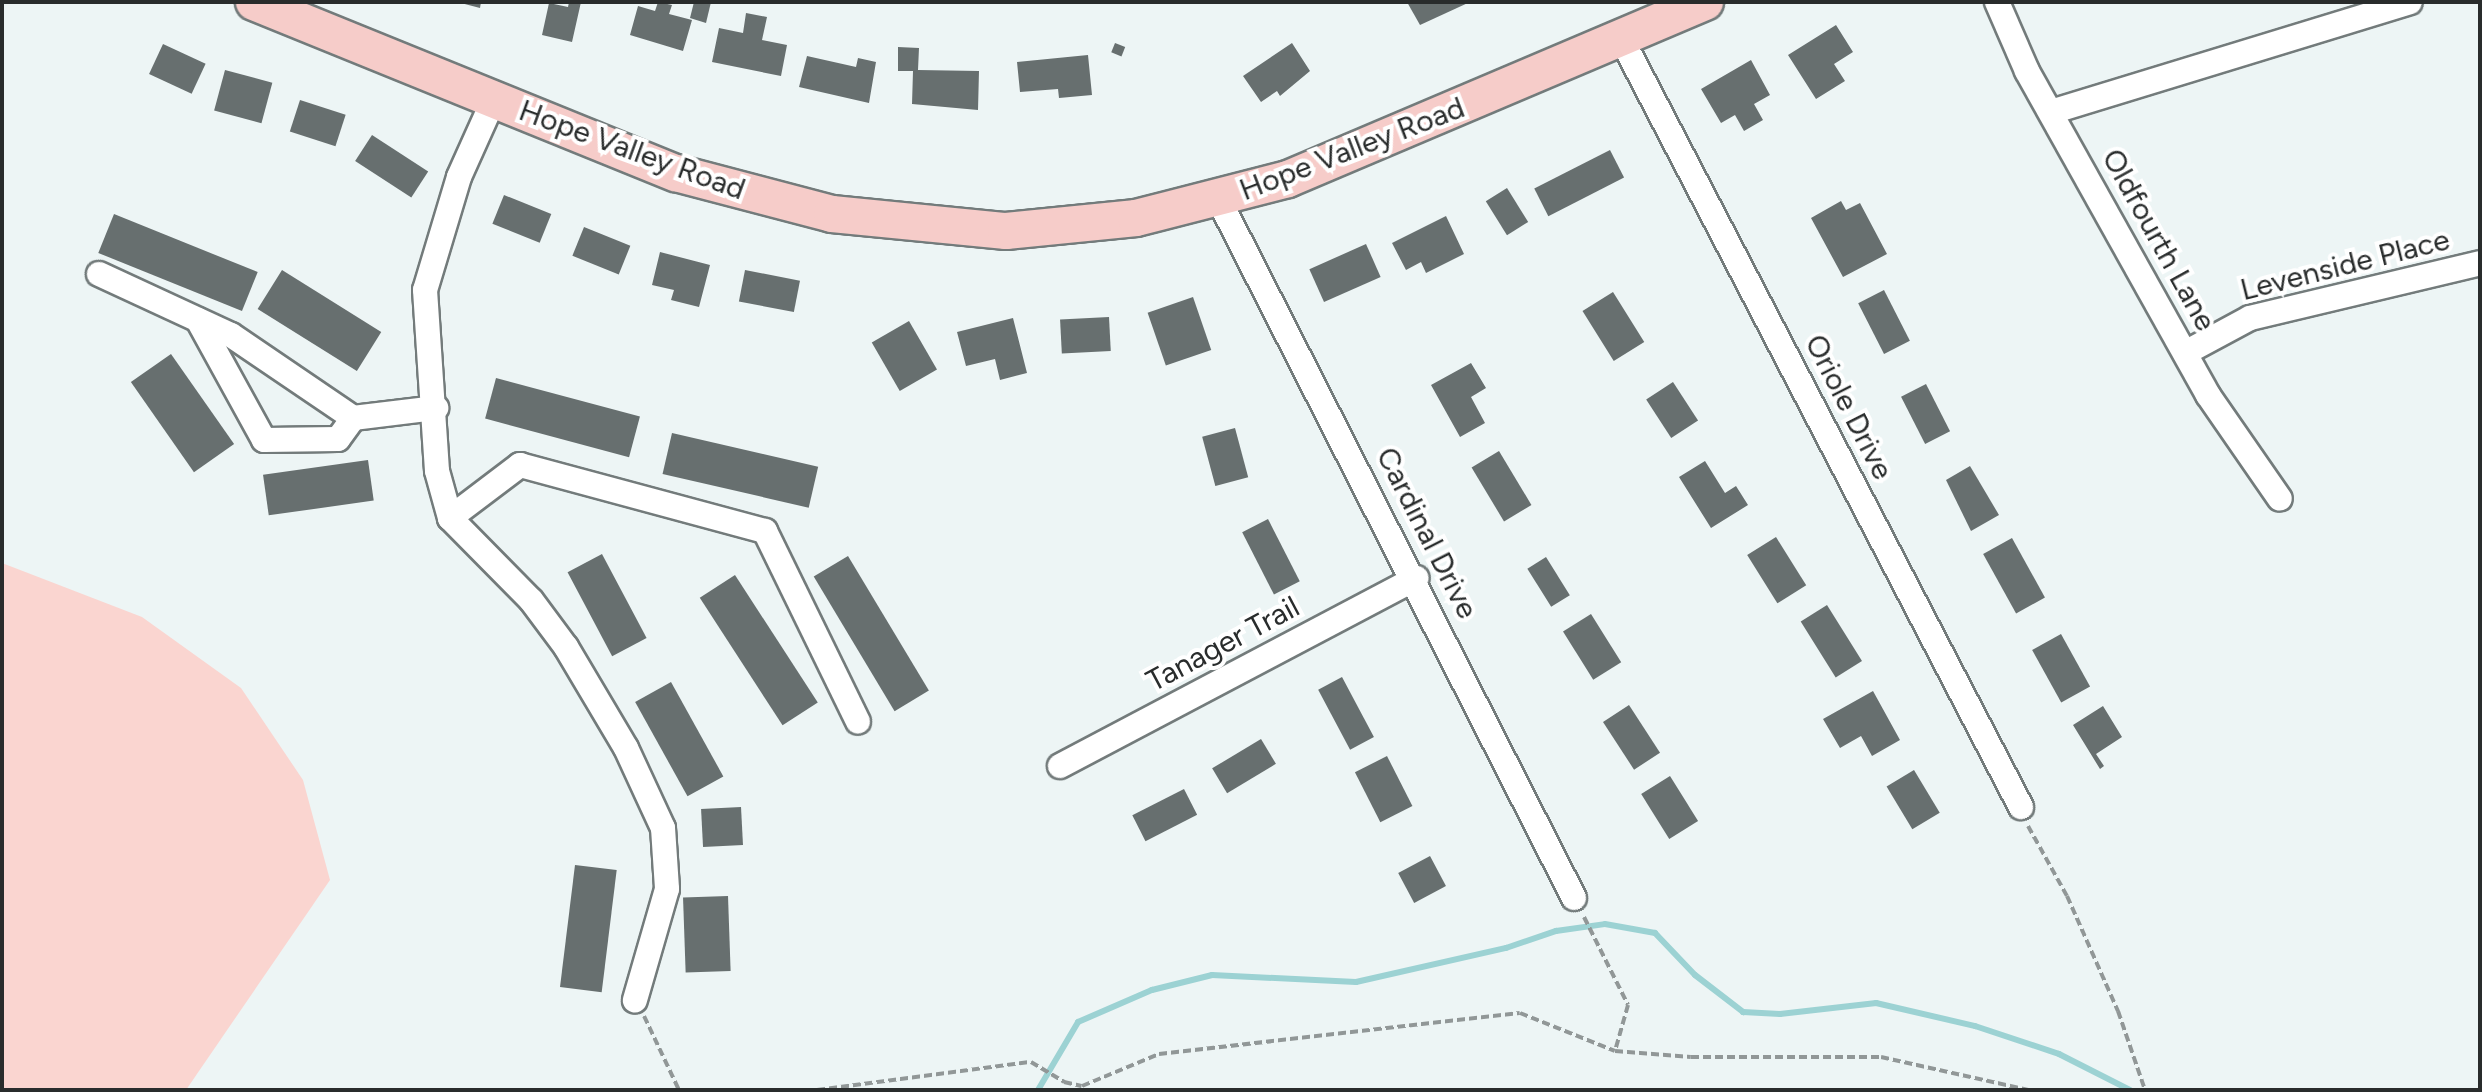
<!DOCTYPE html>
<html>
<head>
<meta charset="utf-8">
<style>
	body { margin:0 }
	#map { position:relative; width:2482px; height:1092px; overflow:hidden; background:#edf5f5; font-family:Figtree,sans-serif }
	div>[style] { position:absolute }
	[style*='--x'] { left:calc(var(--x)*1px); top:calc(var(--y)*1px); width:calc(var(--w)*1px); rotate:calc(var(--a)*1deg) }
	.green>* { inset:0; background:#fad5d0 }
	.stream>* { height:6px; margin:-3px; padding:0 3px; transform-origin:3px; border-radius:3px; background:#9cd2d3 }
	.building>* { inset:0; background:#676f6f; transform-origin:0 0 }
	.path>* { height:4px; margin-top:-2px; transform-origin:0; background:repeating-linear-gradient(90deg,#919797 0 8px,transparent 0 12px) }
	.roads { filter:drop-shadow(2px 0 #737b7b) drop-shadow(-2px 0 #737b7b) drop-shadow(0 2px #737b7b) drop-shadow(0 -2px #737b7b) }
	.street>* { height:24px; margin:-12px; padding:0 12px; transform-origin:12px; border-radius:12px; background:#fff }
	.secondary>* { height:36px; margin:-18px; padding:0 18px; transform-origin:18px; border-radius:18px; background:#f6ccc9 }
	span { translate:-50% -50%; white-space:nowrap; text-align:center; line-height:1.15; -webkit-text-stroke:8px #fff; paint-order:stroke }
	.street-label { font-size:30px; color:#292c2c }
	.frame { position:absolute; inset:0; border:4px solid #292c2c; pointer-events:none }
</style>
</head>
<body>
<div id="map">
	<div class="green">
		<i style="clip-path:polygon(2px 563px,142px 617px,241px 688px,303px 780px,330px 880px,186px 1090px,2px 1090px)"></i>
	</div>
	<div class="stream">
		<i style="--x:1038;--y:1090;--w:79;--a:-59.5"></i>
		<i style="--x:1078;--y:1022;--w:81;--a:-23.4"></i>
		<i style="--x:1152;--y:990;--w:62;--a:-14"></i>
		<i style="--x:1212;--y:975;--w:144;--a:2.8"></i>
		<i style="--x:1356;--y:982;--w:154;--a:-12.8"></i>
		<i style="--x:1506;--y:948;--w:53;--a:-18.8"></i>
		<i style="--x:1556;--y:931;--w:49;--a:-8.1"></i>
		<i style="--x:1605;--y:924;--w:51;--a:10.2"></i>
		<i style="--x:1655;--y:933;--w:58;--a:46.4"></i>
		<i style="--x:1695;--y:975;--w:61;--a:37.6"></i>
		<i style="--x:1743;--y:1012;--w:37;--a:3"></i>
		<i style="--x:1780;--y:1014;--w:97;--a:-6.5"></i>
		<i style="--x:1876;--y:1003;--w:102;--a:13.1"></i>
		<i style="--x:1975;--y:1026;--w:89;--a:18.4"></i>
		<i style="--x:2059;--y:1054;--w:80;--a:26.9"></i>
	</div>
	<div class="building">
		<i style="clip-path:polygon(457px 2px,481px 2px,480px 8px)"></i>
		<i style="clip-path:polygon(569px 2px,581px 2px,572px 42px,542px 35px,549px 3px,568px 7px)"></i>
		<i style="clip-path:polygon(658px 2px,672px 5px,669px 14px,692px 20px,683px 51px,630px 35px,638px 6px,655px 11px)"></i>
		<i style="clip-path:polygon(694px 2px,711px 2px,706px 23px,690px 18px)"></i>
		<i style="clip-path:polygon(1407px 2px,1470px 2px,1420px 25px)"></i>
		<i style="clip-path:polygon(746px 13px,767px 17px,762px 40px,787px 45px,781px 76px,712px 62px,719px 28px,743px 33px)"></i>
		<i style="clip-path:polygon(1836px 25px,1853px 52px,1834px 64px,1845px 81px,1816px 99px,1788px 55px)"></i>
		<i style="left:1115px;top:43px;width:11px;height:10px;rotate:22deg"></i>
		<i style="clip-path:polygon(1292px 43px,1310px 71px,1280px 96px,1277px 91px,1261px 102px,1243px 76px)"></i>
		<i style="left:163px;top:44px;width:47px;height:33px;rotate:25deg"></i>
		<i style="clip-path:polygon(898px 47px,919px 48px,918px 70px,979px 71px,978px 110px,912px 104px,913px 71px,898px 71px)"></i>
		<i style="clip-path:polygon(1088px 55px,1092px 95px,1059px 98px,1058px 89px,1020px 92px,1017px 62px)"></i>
		<i style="clip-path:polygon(807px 56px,856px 67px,858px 58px,876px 62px,869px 103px,799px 87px)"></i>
		<i style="clip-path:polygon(1751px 60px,1770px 95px,1754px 104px,1763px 120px,1744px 131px,1735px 115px,1721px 123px,1701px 89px)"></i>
		<i style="left:225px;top:70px;width:49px;height:42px;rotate:15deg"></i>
		<i style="left:300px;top:100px;width:48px;height:33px;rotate:18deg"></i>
		<i style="left:372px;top:135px;width:67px;height:31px;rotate:33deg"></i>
		<i style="left:1610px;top:150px;width:31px;height:85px;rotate:63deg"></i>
		<i style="left:1507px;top:188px;width:40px;height:25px;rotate:58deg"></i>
		<i style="left:504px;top:195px;width:51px;height:31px;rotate:22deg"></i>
		<i style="clip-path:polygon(1841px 201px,1846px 210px,1860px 203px,1887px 254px,1843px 277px,1811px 218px)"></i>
		<i style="left:114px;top:214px;width:155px;height:42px;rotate:22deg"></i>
		<i style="clip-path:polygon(1446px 216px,1464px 254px,1426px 273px,1421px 262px,1406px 270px,1392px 243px)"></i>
		<i style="left:584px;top:227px;width:50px;height:31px;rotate:22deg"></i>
		<i style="left:1366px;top:244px;width:36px;height:62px;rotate:66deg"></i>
		<i style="clip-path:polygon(660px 252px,710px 265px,699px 307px,671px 300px,674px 290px,652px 285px)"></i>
		<i style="left:282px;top:270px;width:117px;height:46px;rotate:32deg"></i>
		<i style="left:745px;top:270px;width:56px;height:32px;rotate:11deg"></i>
		<i style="left:1884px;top:290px;width:57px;height:29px;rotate:63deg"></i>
		<i style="left:1613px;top:292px;width:59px;height:36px;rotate:58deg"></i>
		<i style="left:1193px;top:297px;width:56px;height:48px;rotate:71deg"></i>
		<i style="left:1109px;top:317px;width:34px;height:49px;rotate:87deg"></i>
		<i style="clip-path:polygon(1013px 318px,1027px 373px,1000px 380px,995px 359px,966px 366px,957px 332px)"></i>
		<i style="left:909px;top:321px;width:56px;height:43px;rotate:60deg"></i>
		<i style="left:171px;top:354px;width:110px;height:49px;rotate:55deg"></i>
		<i style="clip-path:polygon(1471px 363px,1486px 388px,1471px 397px,1485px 423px,1460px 437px,1431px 385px)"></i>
		<i style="left:496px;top:378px;width:149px;height:42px;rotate:15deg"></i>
		<i style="left:1673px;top:382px;width:46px;height:32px;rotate:57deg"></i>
		<i style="left:1926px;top:384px;width:53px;height:28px;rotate:63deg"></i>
		<i style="left:1235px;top:428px;width:51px;height:34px;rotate:75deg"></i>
		<i style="left:672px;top:433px;width:150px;height:42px;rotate:13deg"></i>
		<i style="left:1499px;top:451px;width:63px;height:32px;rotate:59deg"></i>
		<i style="left:368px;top:460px;width:41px;height:106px;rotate:82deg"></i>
		<i style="clip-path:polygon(1705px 461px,1725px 493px,1736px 486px,1748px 505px,1711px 528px,1679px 477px)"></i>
		<i style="clip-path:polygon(1970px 466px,1999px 515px,1971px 531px,1946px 480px)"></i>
		<i style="left:1268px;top:519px;width:70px;height:29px;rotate:63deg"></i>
		<i style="left:1776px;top:537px;width:57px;height:34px;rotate:58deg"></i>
		<i style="left:2012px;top:538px;width:68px;height:33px;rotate:61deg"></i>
		<i style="left:602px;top:554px;width:95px;height:39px;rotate:62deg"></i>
		<i style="left:848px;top:556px;width:157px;height:40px;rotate:59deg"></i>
		<i style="left:1546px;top:557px;width:45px;height:22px;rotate:58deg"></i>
		<i style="left:735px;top:575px;width:152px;height:42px;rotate:57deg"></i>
		<i style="left:1827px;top:605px;width:66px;height:31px;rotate:58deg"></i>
		<i style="left:1591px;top:614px;width:57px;height:33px;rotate:58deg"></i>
		<i style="left:2061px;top:634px;width:60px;height:33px;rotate:61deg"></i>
		<i style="left:1342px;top:677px;width:68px;height:27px;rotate:62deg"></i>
		<i style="left:671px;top:682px;width:108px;height:41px;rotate:61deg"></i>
		<i style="clip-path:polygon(1873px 691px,1900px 740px,1872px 756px,1861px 736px,1840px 748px,1823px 719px)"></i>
		<i style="left:1629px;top:705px;width:57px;height:31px;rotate:57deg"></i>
		<i style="clip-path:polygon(2103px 706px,2122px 737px,2096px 754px,2104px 766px,2100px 769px,2073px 725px)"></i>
		<i style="left:1261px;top:739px;width:29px;height:57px;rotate:59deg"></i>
		<i style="left:1387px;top:756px;width:56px;height:36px;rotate:63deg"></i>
		<i style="left:1914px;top:770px;width:50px;height:32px;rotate:59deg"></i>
		<i style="left:1670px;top:776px;width:53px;height:34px;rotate:58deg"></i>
		<i style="left:1184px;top:789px;width:29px;height:58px;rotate:63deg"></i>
		<i style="left:741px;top:807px;width:38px;height:40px;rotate:87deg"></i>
		<i style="left:1430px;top:856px;width:34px;height:36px;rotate:62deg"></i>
		<i style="left:575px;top:865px;width:42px;height:123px;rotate:7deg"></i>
		<i style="left:728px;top:896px;width:75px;height:45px;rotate:88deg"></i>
	</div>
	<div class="path">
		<i style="--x:2028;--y:826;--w:80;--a:60.9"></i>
		<i style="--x:2067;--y:896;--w:126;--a:66.1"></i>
		<i style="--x:2118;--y:1011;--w:83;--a:71.1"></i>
		<i style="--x:1584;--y:917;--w:98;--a:63.4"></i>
		<i style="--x:1628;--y:1005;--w:48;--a:105.8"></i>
		<i style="--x:644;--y:1016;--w:82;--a:64.7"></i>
		<i style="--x:817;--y:1090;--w:216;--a:-7.5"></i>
		<i style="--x:1031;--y:1062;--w:39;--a:31"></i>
		<i style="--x:1064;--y:1082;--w:18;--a:13"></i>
		<i style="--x:1082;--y:1086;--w:83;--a:-22.6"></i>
		<i style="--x:1159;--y:1054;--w:363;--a:-6.5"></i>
		<i style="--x:1520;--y:1013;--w:102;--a:21.8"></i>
		<i style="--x:1615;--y:1051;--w:76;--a:4.5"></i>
		<i style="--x:1691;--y:1057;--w:190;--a:0"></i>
		<i style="--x:1881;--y:1057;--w:152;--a:12.6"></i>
	</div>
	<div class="roads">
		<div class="street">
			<i style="--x:1997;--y:2;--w:75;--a:66.5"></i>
			<i style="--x:2027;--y:71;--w:371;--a:60.8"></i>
			<i style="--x:2208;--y:395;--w:126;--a:55.3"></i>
			<i style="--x:1621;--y:38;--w:867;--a:62.52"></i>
			<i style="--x:494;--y:99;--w:85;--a:114.2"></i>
			<i style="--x:459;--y:177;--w:118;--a:106.7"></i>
			<i style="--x:425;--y:290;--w:181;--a:86.2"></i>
			<i style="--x:437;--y:471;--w:49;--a:74.5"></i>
			<i style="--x:450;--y:518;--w:115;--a:45.4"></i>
			<i style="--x:531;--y:600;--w:59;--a:53.3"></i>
			<i style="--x:566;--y:647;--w:117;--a:59.3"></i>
			<i style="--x:626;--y:748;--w:88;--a:65.2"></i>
			<i style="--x:663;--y:828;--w:61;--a:86.2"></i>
			<i style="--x:667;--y:889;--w:116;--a:106.1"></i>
			<i style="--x:2051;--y:112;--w:375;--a:-17"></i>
			<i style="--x:1219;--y:200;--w:783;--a:63.04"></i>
			<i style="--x:99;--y:274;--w:145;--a:24.8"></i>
			<i style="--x:231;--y:335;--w:148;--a:34.2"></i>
			<i style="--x:353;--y:418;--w:84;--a:-6.9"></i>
			<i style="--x:198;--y:320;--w:137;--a:61.2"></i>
			<i style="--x:264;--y:440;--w:74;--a:-0.8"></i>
			<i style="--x:338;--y:439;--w:26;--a:-54"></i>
			<i style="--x:2185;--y:353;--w:74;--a:-28.3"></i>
			<i style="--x:2250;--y:318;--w:236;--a:-13.4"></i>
			<i style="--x:450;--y:518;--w:88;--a:-37.1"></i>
			<i style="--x:520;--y:465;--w:254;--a:15.1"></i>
			<i style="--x:765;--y:531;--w:212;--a:64"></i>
			<i style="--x:1060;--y:766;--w:403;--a:-27.8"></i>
		</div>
		<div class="secondary">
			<i style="--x:254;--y:2;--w:455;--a:22.1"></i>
			<i style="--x:676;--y:173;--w:161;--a:14.7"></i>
			<i style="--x:832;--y:214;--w:175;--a:5.6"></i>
			<i style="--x:1006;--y:231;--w:131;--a:-5.7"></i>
			<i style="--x:1136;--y:218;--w:157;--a:-14.4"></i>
			<i style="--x:1288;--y:179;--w:453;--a:-23"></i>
		</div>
	</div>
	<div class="street-label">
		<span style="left:1352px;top:149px;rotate:-21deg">Hope Valley Road</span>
		<span style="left:632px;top:150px;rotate:20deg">Hope Valley Road</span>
		<span style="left:2159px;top:240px;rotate:61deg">Oldfourth Lane</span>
		<span style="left:2345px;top:265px;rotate:-14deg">Levenside Place</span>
		<span style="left:1849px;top:407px;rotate:63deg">Oriole Drive</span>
		<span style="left:1427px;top:533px;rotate:63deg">Cardinal Drive</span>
		<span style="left:1223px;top:644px;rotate:-28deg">Tanager Trail</span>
	</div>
	<div class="frame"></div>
</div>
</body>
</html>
